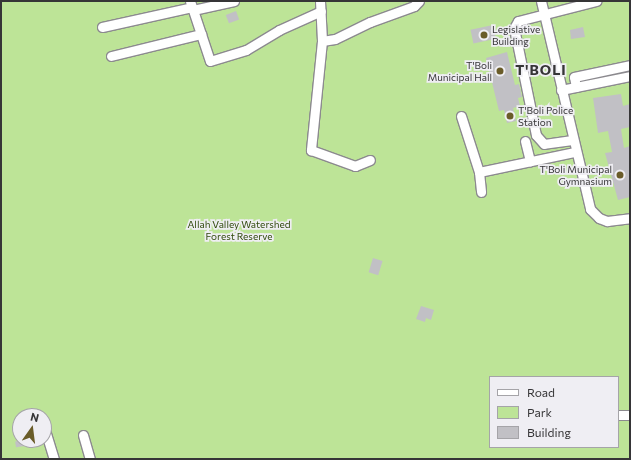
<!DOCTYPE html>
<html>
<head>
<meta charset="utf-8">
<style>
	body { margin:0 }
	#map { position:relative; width:631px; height:460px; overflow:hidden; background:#efeef3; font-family:Commissioner,sans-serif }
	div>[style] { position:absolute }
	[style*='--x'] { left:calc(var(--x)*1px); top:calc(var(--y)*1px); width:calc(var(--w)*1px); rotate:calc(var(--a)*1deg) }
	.green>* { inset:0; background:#bde497 }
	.building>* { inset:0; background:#c1c0c5; transform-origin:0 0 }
	.roads { filter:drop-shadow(1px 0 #8c8a8f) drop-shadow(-1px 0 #8c8a8f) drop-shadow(0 1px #8c8a8f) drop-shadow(0 -1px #8c8a8f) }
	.minor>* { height:9px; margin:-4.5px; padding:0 4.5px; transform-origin:4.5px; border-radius:4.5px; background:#fff }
	.dots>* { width:11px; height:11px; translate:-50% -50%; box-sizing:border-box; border:2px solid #efeef3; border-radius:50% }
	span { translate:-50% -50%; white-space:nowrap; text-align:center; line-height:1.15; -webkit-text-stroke:3.5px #efeef3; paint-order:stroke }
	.poi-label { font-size:10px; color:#363537 }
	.left { translate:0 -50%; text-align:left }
	.right { translate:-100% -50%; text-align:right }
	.park-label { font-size:10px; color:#314b0d }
	.district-label { font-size:14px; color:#363537; font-weight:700; letter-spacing:1px }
	.frame { position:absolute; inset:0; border:2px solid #363537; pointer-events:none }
	.legend { position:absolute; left:489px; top:376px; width:130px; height:72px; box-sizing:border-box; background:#efeef3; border:1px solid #a5a4a8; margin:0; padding:5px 7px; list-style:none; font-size:12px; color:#363537 }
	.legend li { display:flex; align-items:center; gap:8px; height:20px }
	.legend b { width:20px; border:1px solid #a5a4a8 }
	.north { position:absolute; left:12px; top:408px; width:40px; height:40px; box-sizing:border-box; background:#efeef3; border:1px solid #a5a4a8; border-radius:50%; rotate:14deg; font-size:11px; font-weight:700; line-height:16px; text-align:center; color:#363537 }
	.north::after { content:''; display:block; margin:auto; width:14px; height:18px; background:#6a5c29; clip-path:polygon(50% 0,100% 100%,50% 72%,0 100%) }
</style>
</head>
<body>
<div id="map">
	<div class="green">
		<i style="clip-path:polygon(evenodd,1px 1px,630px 1px,630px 459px,1px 459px,1px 1px,490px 377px,618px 377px,618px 447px,490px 447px,490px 377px,1px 1px,20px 416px,44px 416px,44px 440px,20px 440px,20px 416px)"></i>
	</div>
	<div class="building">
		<i style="left:236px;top:11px;width:9px;height:11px;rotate:69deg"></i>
		<i style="left:493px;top:25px;width:14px;height:23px;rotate:78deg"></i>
		<i style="clip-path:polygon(583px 27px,585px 37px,571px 39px,570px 30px)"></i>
		<i style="clip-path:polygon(507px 52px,515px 85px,519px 84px,522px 97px,518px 98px,520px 106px,513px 108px,516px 121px,507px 123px,504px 110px,499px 111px,486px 58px)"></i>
		<i style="clip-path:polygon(621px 94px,623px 106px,630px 104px,630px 127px,621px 129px,624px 148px,630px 146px,630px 197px,618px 200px,605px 153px,612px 152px,608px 131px,598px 133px,593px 98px)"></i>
		<i style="left:373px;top:258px;width:10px;height:15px;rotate:17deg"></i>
		<i style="clip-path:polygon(421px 306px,434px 310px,431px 320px,426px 318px,425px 322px,416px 319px)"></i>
		<i style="left:24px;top:440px;width:6px;height:9px;rotate:81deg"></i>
	</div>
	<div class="roads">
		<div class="minor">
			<i style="--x:190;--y:1;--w:63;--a:71.6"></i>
			<i style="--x:210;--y:61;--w:38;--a:-17"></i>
			<i style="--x:246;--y:50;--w:39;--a:-31"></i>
			<i style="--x:279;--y:30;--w:46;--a:-24.3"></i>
			<i style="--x:320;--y:1;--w:40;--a:87.1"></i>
			<i style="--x:322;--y:41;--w:110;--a:95.8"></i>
			<i style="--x:311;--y:150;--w:47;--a:20"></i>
			<i style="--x:355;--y:166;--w:16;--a:-22"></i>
			<i style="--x:541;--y:1;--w:214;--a:76.7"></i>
			<i style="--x:590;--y:209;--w:13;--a:45"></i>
			<i style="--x:599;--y:218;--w:9;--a:21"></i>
			<i style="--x:607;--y:221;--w:23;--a:-7"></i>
			<i style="--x:193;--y:10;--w:42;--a:-12.4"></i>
			<i style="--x:102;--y:27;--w:92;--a:-12.5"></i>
			<i style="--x:322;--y:41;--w:13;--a:-9"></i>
			<i style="--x:335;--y:39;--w:39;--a:-26"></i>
			<i style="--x:370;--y:22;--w:47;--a:-20"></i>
			<i style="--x:414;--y:6;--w:7;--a:-45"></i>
			<i style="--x:111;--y:56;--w:93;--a:-13.7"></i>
			<i style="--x:576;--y:87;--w:10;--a:-101"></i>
			<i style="--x:574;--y:77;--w:57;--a:-12.1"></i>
			<i style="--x:561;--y:90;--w:70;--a:-11.5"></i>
			<i style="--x:461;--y:116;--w:59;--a:72.2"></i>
			<i style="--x:479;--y:172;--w:20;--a:84"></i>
			<i style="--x:572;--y:140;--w:28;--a:172"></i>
			<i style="--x:544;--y:144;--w:12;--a:-132"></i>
			<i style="--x:536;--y:135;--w:109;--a:-101.6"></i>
			<i style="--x:514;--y:28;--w:8;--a:-60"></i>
			<i style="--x:518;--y:21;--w:81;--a:-14.4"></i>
			<i style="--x:525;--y:141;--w:21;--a:76"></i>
			<i style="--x:479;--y:172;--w:98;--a:-11.8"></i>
			<i style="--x:618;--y:415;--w:12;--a:0"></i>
			<i style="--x:45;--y:430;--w:30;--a:73"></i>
			<i style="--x:83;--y:435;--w:25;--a:74"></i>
		</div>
	</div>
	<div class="dots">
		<i style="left:484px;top:35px;background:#6a5c29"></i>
		<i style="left:500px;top:71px;background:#6a5c29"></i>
		<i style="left:510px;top:116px;background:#6a5c29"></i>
		<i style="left:620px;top:175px;background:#6a5c29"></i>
	</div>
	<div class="poi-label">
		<span class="left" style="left:492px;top:35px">Legislative<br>Building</span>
		<span class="right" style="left:492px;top:71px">T'Boli<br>Municipal Hall</span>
		<span class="left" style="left:518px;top:116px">T'Boli Police<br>Station</span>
		<span class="right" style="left:612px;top:175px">T'Boli Municipal<br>Gymnasium</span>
	</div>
	<div class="park-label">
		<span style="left:239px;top:230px">Allah Valley Watershed<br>Forest Reserve</span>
	</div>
	<div class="district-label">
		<span style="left:541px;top:70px">T'BOLI</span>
	</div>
	<div class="frame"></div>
	<ul class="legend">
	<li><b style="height:5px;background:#fff"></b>Road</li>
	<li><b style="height:11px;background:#bde497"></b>Park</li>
	<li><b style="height:11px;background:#c1c0c5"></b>Building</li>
	</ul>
	<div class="north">N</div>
</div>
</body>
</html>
